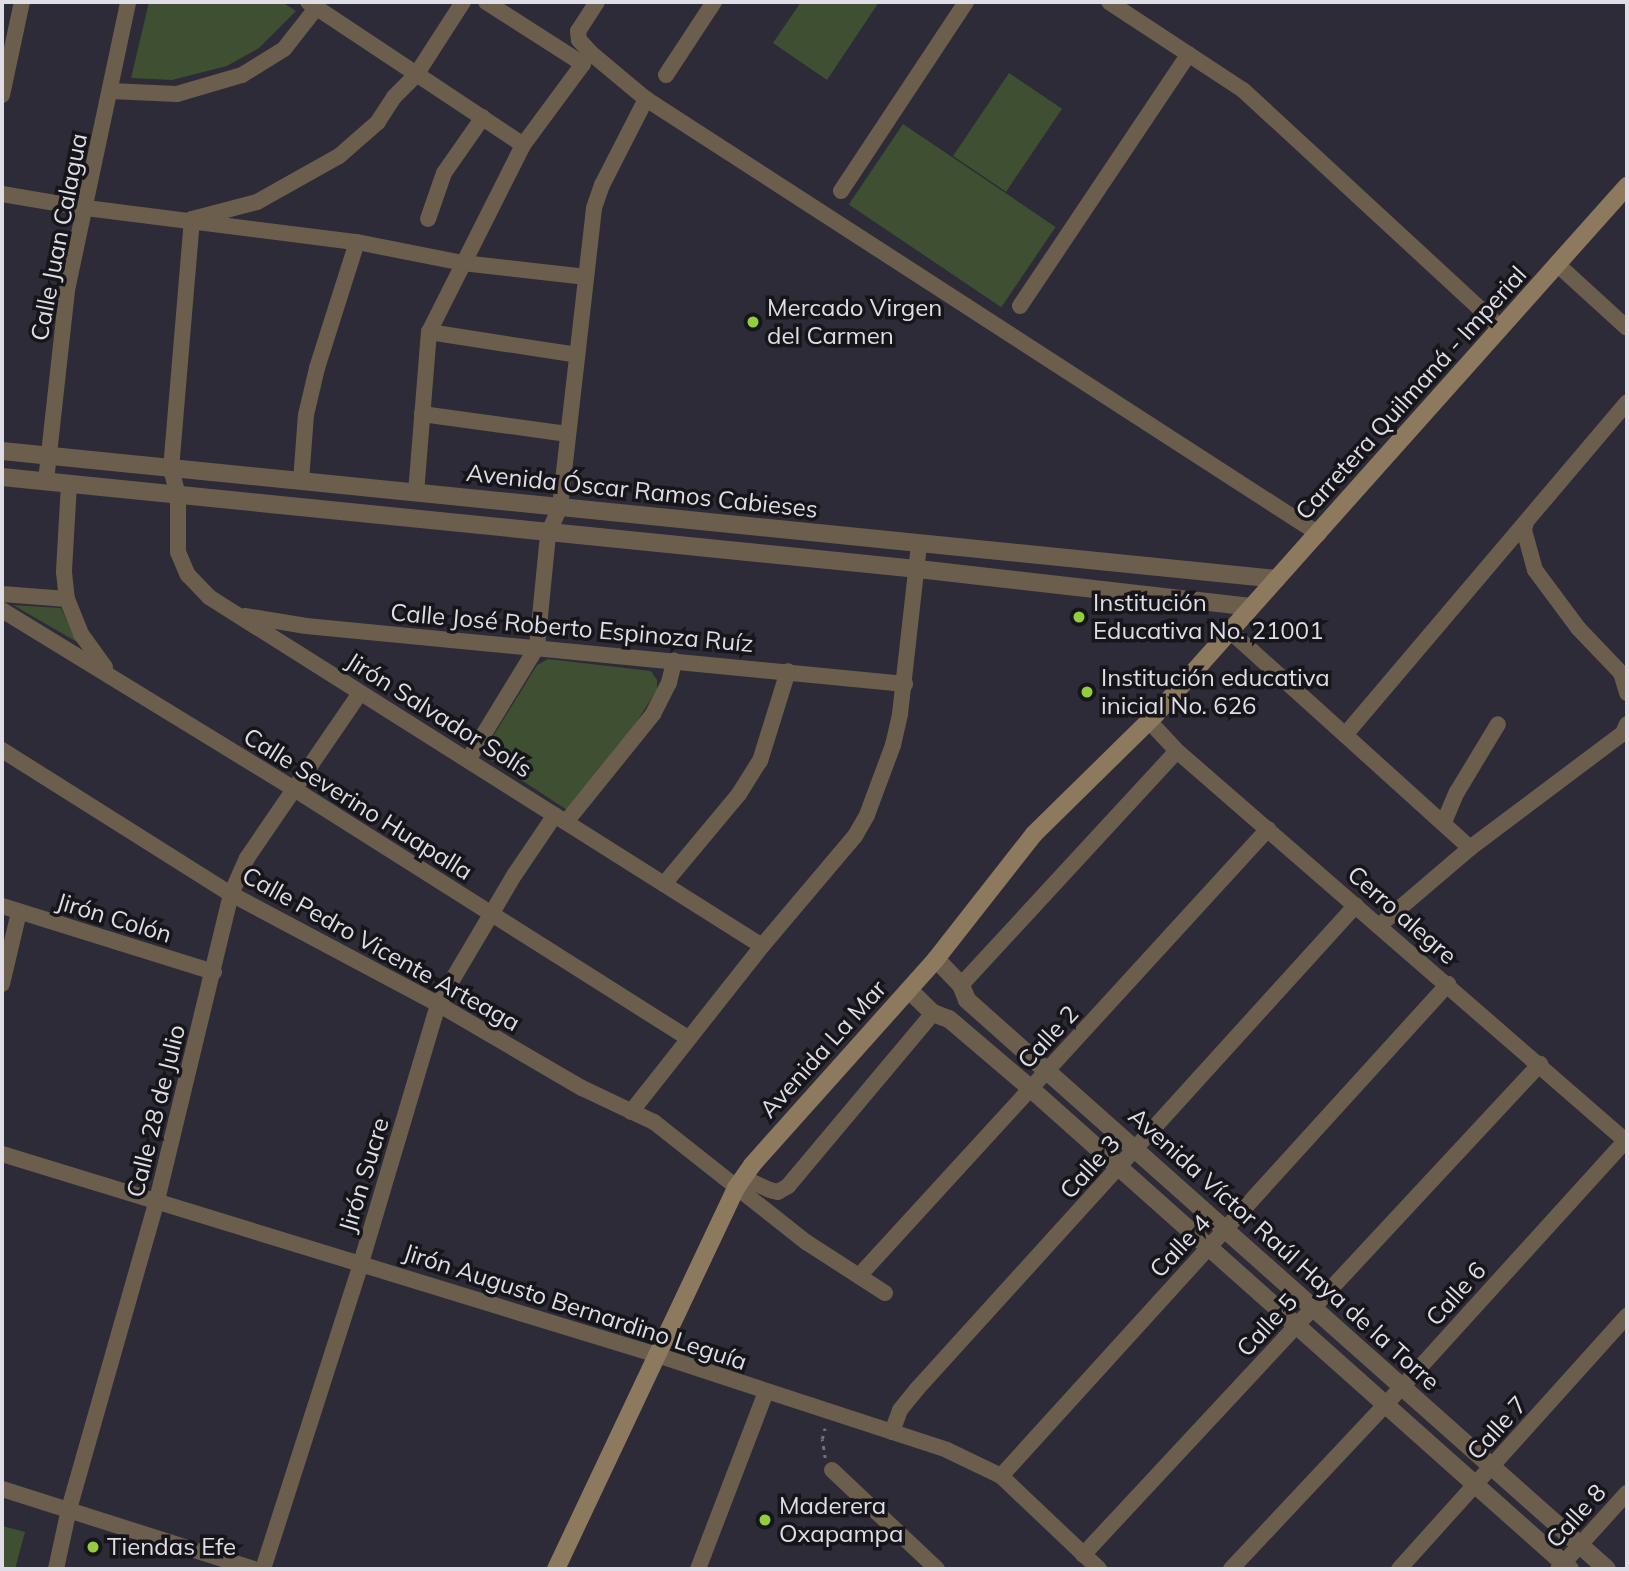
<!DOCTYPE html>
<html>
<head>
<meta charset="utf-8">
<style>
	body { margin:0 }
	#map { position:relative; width:1629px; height:1571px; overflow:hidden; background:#2d2b37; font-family:Mulish,sans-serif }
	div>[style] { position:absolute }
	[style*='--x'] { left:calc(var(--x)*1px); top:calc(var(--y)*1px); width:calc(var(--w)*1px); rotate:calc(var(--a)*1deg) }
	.green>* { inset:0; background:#3f4f31; transform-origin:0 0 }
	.path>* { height:2.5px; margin-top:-1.25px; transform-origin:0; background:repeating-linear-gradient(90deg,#716f79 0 3.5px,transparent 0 8.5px) }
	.minor>* { height:16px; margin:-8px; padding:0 8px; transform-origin:8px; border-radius:8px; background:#6b5e4d }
	.tertiary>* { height:18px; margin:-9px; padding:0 9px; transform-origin:9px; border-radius:9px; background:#6b5e4d }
	.secondary>* { height:18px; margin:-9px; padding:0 9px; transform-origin:9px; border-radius:9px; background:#8d795d }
	.dots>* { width:19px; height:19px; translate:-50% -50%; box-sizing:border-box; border:4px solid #15151a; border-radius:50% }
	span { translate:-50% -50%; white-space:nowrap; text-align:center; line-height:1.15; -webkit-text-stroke:7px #15151a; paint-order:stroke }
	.street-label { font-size:24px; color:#dfdde5 }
	.poi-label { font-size:24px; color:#dfdde5 }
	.left { translate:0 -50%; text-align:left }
	.frame { position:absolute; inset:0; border:4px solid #dfdde5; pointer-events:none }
</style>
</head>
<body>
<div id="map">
	<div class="green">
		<i style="clip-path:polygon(149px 2px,282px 2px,296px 11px,259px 48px,227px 66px,172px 80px,131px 78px)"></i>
		<i style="clip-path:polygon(801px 2px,879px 2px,827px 80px,773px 43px)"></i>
		<i style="left:1009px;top:73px;width:64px;height:100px;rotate:34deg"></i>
		<i style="left:903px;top:124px;width:184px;height:97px;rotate:34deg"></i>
		<i style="clip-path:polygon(13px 605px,61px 608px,77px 642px)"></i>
		<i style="clip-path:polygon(548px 659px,651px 671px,657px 680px,657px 690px,625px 740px,567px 810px,482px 754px,537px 665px)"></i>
		<i style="clip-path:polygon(2px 1526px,25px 1532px,15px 1569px,2px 1569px)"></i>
	</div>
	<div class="path">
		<i style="--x:825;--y:1458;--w:19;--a:-99"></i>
		<i style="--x:822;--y:1439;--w:11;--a:-75"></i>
	</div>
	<div class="minor">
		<i style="--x:308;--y:2;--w:258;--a:33.6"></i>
		<i style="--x:463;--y:2;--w:87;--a:122.8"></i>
		<i style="--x:416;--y:75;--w:31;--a:135"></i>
		<i style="--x:394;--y:97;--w:30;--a:123"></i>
		<i style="--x:378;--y:122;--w:52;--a:138.9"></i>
		<i style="--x:339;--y:156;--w:94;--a:150.7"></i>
		<i style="--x:257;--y:202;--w:67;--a:165.3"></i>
		<i style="--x:192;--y:219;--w:251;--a:94.8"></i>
		<i style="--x:171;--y:469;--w:27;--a:75"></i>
		<i style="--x:178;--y:495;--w:57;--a:90"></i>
		<i style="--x:178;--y:552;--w:25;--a:67"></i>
		<i style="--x:188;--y:575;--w:30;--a:46"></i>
		<i style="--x:209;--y:597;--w:654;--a:32.26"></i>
		<i style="--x:597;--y:2;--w:35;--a:123"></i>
		<i style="--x:578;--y:31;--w:9;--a:84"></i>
		<i style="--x:579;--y:40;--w:19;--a:47"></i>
		<i style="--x:592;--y:54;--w:70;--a:39.8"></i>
		<i style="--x:646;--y:99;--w:801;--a:32.88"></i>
		<i style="--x:1109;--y:2;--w:160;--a:33.3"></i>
		<i style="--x:1243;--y:90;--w:351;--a:42.7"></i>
		<i style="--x:666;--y:75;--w:87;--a:-56.7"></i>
		<i style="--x:110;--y:91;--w:67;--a:2.6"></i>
		<i style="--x:177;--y:94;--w:68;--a:-16.3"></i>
		<i style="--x:242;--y:75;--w:49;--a:-31.8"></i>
		<i style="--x:284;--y:49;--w:53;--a:-51.8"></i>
		<i style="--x:2;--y:95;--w:95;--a:-77.9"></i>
		<i style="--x:841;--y:191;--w:227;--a:-56.5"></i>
		<i style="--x:2;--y:194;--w:85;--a:9.5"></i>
		<i style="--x:86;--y:208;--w:273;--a:7.2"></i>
		<i style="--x:357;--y:242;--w:108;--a:11.2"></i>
		<i style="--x:463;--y:263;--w:124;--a:6.5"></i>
		<i style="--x:428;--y:219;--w:49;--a:-70.8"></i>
		<i style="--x:444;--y:173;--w:68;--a:-55.1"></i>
		<i style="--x:1558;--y:265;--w:93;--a:42.4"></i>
		<i style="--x:1020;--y:306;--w:303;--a:-56.2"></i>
		<i style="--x:429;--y:332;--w:150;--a:8.8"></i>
		<i style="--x:422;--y:414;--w:147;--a:7.8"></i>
		<i style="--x:46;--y:481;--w:192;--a:-83.7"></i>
		<i style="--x:67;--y:290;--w:294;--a:-78"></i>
		<i style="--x:301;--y:481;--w:66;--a:-85.7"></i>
		<i style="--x:306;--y:415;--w:48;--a:-76.8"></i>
		<i style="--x:317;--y:368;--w:132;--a:-72.4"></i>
		<i style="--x:69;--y:484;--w:88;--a:93.3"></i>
		<i style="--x:64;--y:572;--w:27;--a:84"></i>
		<i style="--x:67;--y:599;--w:38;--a:68"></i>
		<i style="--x:81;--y:634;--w:41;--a:54"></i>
		<i style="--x:416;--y:493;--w:162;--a:-85.4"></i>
		<i style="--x:429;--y:332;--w:209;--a:-63.3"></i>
		<i style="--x:523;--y:145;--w:101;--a:-53.5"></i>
		<i style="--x:583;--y:64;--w:115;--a:-147.4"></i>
		<i style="--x:1526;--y:522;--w:8;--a:104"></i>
		<i style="--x:1524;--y:530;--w:41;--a:74.6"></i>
		<i style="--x:1535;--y:570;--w:72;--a:53.4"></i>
		<i style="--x:1578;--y:628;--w:62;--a:46.3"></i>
		<i style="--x:1621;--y:673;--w:21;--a:73"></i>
		<i style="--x:2;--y:594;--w:65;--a:4.4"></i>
		<i style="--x:2;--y:610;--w:342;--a:31.5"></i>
		<i style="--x:294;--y:789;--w:466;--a:32.3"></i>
		<i style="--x:245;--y:616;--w:62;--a:9.3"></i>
		<i style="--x:306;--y:626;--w:602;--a:5.53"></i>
		<i style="--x:1230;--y:631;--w:324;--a:42.1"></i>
		<i style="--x:1470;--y:848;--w:191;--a:-36.9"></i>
		<i style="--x:1623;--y:733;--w:10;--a:-66"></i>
		<i style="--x:1149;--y:721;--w:41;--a:47"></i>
		<i style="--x:1177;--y:751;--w:596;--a:40.99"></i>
		<i style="--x:1345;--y:735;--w:436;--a:-49.7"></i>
		<i style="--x:2;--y:750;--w:271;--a:32.2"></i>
		<i style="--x:231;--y:894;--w:234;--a:28"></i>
		<i style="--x:438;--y:1004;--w:167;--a:30.3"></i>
		<i style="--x:582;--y:1088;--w:80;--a:25.3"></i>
		<i style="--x:654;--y:1122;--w:194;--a:38.3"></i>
		<i style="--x:806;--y:1242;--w:94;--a:32.8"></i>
		<i style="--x:468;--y:760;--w:132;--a:-58.6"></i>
		<i style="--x:537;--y:647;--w:114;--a:-84.4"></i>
		<i style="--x:548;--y:534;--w:30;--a:-66"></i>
		<i style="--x:560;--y:507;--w:301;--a:-83.5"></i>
		<i style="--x:594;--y:208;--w:24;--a:-71"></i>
		<i style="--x:602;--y:185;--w:97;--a:-62.9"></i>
		<i style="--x:566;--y:822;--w:139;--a:-51.1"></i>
		<i style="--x:653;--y:714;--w:35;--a:-63"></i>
		<i style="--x:669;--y:683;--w:23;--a:-77"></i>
		<i style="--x:1444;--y:822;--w:33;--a:-67"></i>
		<i style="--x:1457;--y:792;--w:79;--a:-58.9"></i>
		<i style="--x:664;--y:884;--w:117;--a:-50.2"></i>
		<i style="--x:739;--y:794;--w:39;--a:-58"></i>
		<i style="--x:760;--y:761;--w:94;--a:-72.7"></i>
		<i style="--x:2;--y:906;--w:222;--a:17.3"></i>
		<i style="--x:1380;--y:925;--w:118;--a:-40.5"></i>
		<i style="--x:2;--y:984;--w:74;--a:-76.7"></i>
		<i style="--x:961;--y:985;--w:318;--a:-47.3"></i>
		<i style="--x:631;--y:1112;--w:211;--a:-51.7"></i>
		<i style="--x:762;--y:946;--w:144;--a:-49.8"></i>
		<i style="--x:855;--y:836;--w:24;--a:-60"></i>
		<i style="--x:867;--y:815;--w:75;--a:-69.6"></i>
		<i style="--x:893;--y:745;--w:32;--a:-77"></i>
		<i style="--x:900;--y:714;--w:171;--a:-83.6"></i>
		<i style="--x:2;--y:1154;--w:685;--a:17.06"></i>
		<i style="--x:657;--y:1355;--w:305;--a:18.1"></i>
		<i style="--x:947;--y:1450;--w:60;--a:25.7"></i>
		<i style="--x:1001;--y:1476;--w:135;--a:43.5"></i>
		<i style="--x:743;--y:1178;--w:30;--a:24"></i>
		<i style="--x:770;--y:1190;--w:8;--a:14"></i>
		<i style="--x:778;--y:1192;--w:12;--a:-31"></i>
		<i style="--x:788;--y:1186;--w:226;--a:-50"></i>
		<i style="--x:859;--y:1276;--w:606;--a:-47.54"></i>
		<i style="--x:892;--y:1432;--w:23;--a:-70"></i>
		<i style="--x:900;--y:1410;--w:27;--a:-51"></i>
		<i style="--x:917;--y:1389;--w:653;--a:-47.79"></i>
		<i style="--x:832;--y:1470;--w:144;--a:43.3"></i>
		<i style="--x:1001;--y:1476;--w:665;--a:-47.74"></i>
		<i style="--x:2;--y:1489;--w:264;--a:17.6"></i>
		<i style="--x:1083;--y:1555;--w:671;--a:-47.05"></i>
		<i style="--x:56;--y:1569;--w:61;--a:-77.8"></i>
		<i style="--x:69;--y:1509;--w:321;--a:-74.1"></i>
		<i style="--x:157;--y:1200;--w:315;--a:-76.4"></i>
		<i style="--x:231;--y:894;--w:39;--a:-66"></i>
		<i style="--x:247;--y:858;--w:200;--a:-55.6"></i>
		<i style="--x:263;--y:1569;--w:321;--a:-72.2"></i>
		<i style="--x:361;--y:1263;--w:270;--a:-73.4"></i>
		<i style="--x:438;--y:1004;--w:151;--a:-59.4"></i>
		<i style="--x:515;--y:874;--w:71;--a:-55.9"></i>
		<i style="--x:698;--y:1569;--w:190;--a:-69"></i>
		<i style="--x:1231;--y:1569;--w:251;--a:-46.8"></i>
		<i style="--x:1403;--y:1386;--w:332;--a:-47.8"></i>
		<i style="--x:1399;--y:1569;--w:341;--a:-48"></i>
		<i style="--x:1558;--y:1569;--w:103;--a:-47.8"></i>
	</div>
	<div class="tertiary">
		<i style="--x:2;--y:451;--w:1281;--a:5.73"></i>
		<i style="--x:2;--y:477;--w:921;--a:5.74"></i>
		<i style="--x:918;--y:569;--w:335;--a:6.5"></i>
		<i style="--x:936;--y:959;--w:36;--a:46"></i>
		<i style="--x:961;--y:985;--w:16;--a:68"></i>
		<i style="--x:967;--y:1000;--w:856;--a:41.64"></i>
		<i style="--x:909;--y:990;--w:33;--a:44"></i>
		<i style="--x:933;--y:1013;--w:17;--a:21"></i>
		<i style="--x:949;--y:1019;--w:106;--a:40.4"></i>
		<i style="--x:1030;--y:1088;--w:723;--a:41.69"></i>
	</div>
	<div class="secondary">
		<i style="--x:556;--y:1569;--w:421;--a:-64.7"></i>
		<i style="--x:736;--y:1188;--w:28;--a:-55"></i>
		<i style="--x:752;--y:1165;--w:276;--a:-48.2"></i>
		<i style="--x:936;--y:959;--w:159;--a:-51.9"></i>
		<i style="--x:1034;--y:834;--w:171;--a:-44.5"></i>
		<i style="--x:1156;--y:714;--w:708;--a:-48.27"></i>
	</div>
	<div class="dots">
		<i style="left:753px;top:322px;background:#91cd3f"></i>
		<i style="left:1079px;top:617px;background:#91cd3f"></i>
		<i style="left:1087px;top:692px;background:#91cd3f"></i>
		<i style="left:765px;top:1520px;background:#91cd3f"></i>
		<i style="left:93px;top:1547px;background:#91cd3f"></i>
	</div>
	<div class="street-label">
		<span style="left:59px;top:237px;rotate:-79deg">Calle Juan Calagua</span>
		<span style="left:1411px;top:393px;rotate:-48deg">Carretera Quilmaná - Imperial</span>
		<span style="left:642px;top:491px;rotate:6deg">Avenida Óscar Ramos Cabieses</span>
		<span style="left:572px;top:628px;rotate:5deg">Calle José Roberto Espinoza Ruíz</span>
		<span style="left:439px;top:715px;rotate:32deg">Jirón Salvador Solís</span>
		<span style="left:358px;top:804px;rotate:32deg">Calle Severino Huapalla</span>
		<span style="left:1402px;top:915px;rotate:41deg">Cerro alegre</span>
		<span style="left:114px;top:918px;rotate:17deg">Jirón Colón</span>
		<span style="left:381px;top:949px;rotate:29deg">Calle Pedro Vicente Arteaga</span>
		<span style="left:1048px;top:1037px;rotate:-47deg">Calle 2</span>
		<span style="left:823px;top:1049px;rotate:-48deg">Avenida La Mar</span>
		<span style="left:156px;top:1111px;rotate:-76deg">Calle 28 de Julio</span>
		<span style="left:1090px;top:1167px;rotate:-48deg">Calle 3</span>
		<span style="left:364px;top:1175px;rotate:-73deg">Jirón Sucre</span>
		<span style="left:1180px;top:1246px;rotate:-47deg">Calle 4</span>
		<span style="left:1284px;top:1249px;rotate:42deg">Avenida Víctor Raúl Haya de la Torre</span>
		<span style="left:1456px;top:1294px;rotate:-48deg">Calle 6</span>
		<span style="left:575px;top:1307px;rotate:18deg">Jirón Augusto Bernardino Leguía</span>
		<span style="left:1267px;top:1325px;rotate:-47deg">Calle 5</span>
		<span style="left:1497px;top:1428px;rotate:-48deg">Calle 7</span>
		<span style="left:1576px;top:1516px;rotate:-48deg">Calle 8</span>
	</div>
	<div class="poi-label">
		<span class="left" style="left:767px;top:322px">Mercado Virgen<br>del Carmen</span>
		<span class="left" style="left:1093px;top:617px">Institución<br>Educativa No. 21001</span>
		<span class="left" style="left:1101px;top:692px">Institución educativa<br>inicial No. 626</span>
		<span class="left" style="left:779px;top:1520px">Maderera<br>Oxapampa</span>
		<span class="left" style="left:107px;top:1547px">Tiendas Efe</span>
	</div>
	<div class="frame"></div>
</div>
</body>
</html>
